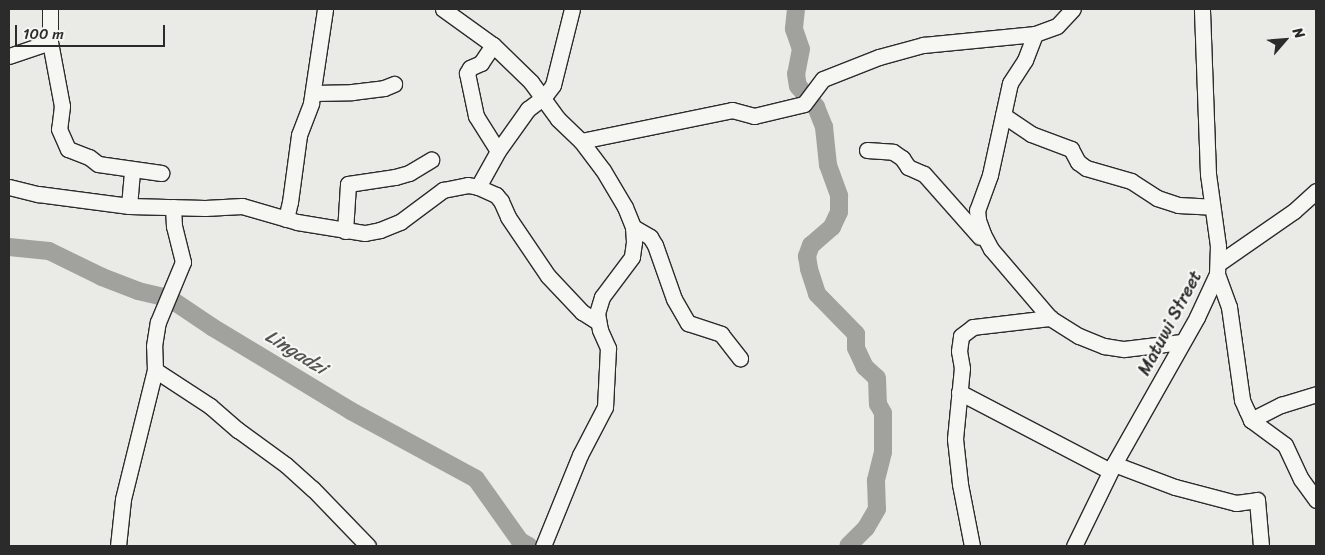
<!DOCTYPE html>
<html>
<head>
<meta charset="utf-8">
<style>
	body { margin:0 }
	#map { position:relative; width:1325px; height:555px; overflow:hidden; background:#eaeae6; font-family:Sriracha,sans-serif }
	div>[style] { position:absolute }
	[style*='--x'] { left:calc(var(--x)*1px); top:calc(var(--y)*1px); width:calc(var(--w)*1px); rotate:calc(var(--a)*1deg) }
	.river>* { height:18px; margin:-9px; padding:0 9px; transform-origin:9px; border-radius:9px; background:#a1a19e }
	.roads { filter:drop-shadow(1px 0 #2b2b2b) drop-shadow(-1px 0 #2b2b2b) drop-shadow(0 1px #2b2b2b) drop-shadow(0 -1px #2b2b2b) }
	.minor>* { height:15px; margin:-7.5px; padding:0 7.5px; transform-origin:7.5px; border-radius:7.5px; background:#f6f6f2 }
	span { translate:-50% -50%; white-space:nowrap; text-align:center; line-height:1.15; -webkit-text-stroke:4.5px #f6f6f2; paint-order:stroke }
	.street-label { font-size:18px; color:#2b2b2b }
	.water-label { font-size:19px; color:#545453; font-style:italic }
	.frame { position:absolute; inset:0; border:10px solid #2b2b2b; pointer-events:none }
	.north { position:absolute; left:1260px; top:15px; width:50px; height:50px; -webkit-text-stroke:4px #f6f6f2; paint-order:stroke; rotate:63deg; font-size:14px; font-weight:700; line-height:20px; text-align:center; color:#2b2b2b }
	.north::after { content:''; display:block; margin:auto; width:18px; height:22px; background:#2b2b2b; clip-path:polygon(50% 0,100% 100%,50% 72%,0 100%) }
	.scale { position:absolute; left:15px; top:25px; width:150px; height:22px; box-sizing:border-box; border:2px solid #2b2b2b; border-top:0; padding-left:6px; font-size:15px; line-height:18px; white-space:nowrap; color:#2b2b2b; -webkit-text-stroke:4px #f6f6f2; paint-order:stroke }
</style>
</head>
<body>
<div id="map">
	<div class="river">
		<i style="--x:796;--y:9;--w:20;--a:96"></i>
		<i style="--x:794;--y:29;--w:21;--a:71"></i>
		<i style="--x:801;--y:49;--w:25;--a:101"></i>
		<i style="--x:796;--y:74;--w:12;--a:81"></i>
		<i style="--x:798;--y:86;--w:28;--a:49"></i>
		<i style="--x:816;--y:107;--w:22;--a:68"></i>
		<i style="--x:824;--y:127;--w:38;--a:84"></i>
		<i style="--x:828;--y:165;--w:33;--a:70"></i>
		<i style="--x:839;--y:196;--w:16;--a:90"></i>
		<i style="--x:839;--y:212;--w:17;--a:115"></i>
		<i style="--x:832;--y:227;--w:28;--a:139"></i>
		<i style="--x:811;--y:245;--w:12;--a:110"></i>
		<i style="--x:807;--y:256;--w:13;--a:81"></i>
		<i style="--x:809;--y:269;--w:26;--a:72"></i>
		<i style="--x:817;--y:294;--w:56;--a:45.7"></i>
		<i style="--x:856;--y:334;--w:14;--a:90"></i>
		<i style="--x:856;--y:348;--w:21;--a:65"></i>
		<i style="--x:865;--y:367;--w:16;--a:43"></i>
		<i style="--x:877;--y:378;--w:26;--a:88"></i>
		<i style="--x:878;--y:404;--w:10;--a:61"></i>
		<i style="--x:883;--y:413;--w:39;--a:90"></i>
		<i style="--x:883;--y:452;--w:30;--a:104"></i>
		<i style="--x:876;--y:481;--w:28;--a:88"></i>
		<i style="--x:877;--y:509;--w:22;--a:120"></i>
		<i style="--x:866;--y:528;--w:25;--a:135"></i>
		<i style="--x:9;--y:247;--w:40;--a:5.7"></i>
		<i style="--x:49;--y:251;--w:59;--a:26.1"></i>
		<i style="--x:102;--y:277;--w:39;--a:21"></i>
		<i style="--x:138;--y:291;--w:32;--a:13"></i>
		<i style="--x:169;--y:298;--w:52;--a:34"></i>
		<i style="--x:212;--y:327;--w:162;--a:31.1"></i>
		<i style="--x:351;--y:411;--w:142;--a:28.5"></i>
		<i style="--x:476;--y:479;--w:76;--a:54.6"></i>
		<i style="--x:520;--y:541;--w:10;--a:29"></i>
	</div>
	<div class="roads">
		<div class="minor">
			<i style="--x:50;--y:9;--w:33;--a:90"></i>
			<i style="--x:50;--y:42;--w:65;--a:79.4"></i>
			<i style="--x:62;--y:106;--w:23;--a:97"></i>
			<i style="--x:59;--y:129;--w:22;--a:66"></i>
			<i style="--x:68;--y:149;--w:22;--a:21"></i>
			<i style="--x:89;--y:157;--w:11;--a:38"></i>
			<i style="--x:98;--y:164;--w:64;--a:8.1"></i>
			<i style="--x:443;--y:9;--w:62;--a:35.8"></i>
			<i style="--x:493;--y:45;--w:53;--a:44.2"></i>
			<i style="--x:531;--y:82;--w:46;--a:53.9"></i>
			<i style="--x:558;--y:119;--w:32;--a:44"></i>
			<i style="--x:581;--y:141;--w:36;--a:53"></i>
			<i style="--x:603;--y:170;--w:43;--a:59.3"></i>
			<i style="--x:625;--y:207;--w:22;--a:68"></i>
			<i style="--x:633;--y:227;--w:15;--a:86"></i>
			<i style="--x:634;--y:242;--w:15;--a:98"></i>
			<i style="--x:632;--y:257;--w:50;--a:126.9"></i>
			<i style="--x:602;--y:297;--w:17;--a:107"></i>
			<i style="--x:597;--y:313;--w:17;--a:80"></i>
			<i style="--x:600;--y:330;--w:20;--a:66"></i>
			<i style="--x:608;--y:348;--w:59;--a:92.9"></i>
			<i style="--x:605;--y:407;--w:54;--a:117.5"></i>
			<i style="--x:580;--y:455;--w:98;--a:112.1"></i>
			<i style="--x:1035;--y:34;--w:28;--a:111"></i>
			<i style="--x:1025;--y:60;--w:27;--a:123"></i>
			<i style="--x:1010;--y:83;--w:94;--a:102.3"></i>
			<i style="--x:990;--y:175;--w:37;--a:110"></i>
			<i style="--x:977;--y:210;--w:10;--a:84"></i>
			<i style="--x:978;--y:220;--w:15;--a:70"></i>
			<i style="--x:983;--y:234;--w:17;--a:62"></i>
			<i style="--x:991;--y:249;--w:91;--a:49.5"></i>
			<i style="--x:1050;--y:318;--w:34;--a:32"></i>
			<i style="--x:1079;--y:336;--w:27;--a:22"></i>
			<i style="--x:1104;--y:346;--w:20;--a:9"></i>
			<i style="--x:1124;--y:349;--w:58;--a:-6.9"></i>
			<i style="--x:493;--y:45;--w:22;--a:124"></i>
			<i style="--x:481;--y:63;--w:12;--a:156"></i>
			<i style="--x:470;--y:68;--w:6;--a:121"></i>
			<i style="--x:467;--y:73;--w:44;--a:78.2"></i>
			<i style="--x:476;--y:116;--w:41;--a:57.8"></i>
			<i style="--x:9;--y:56;--w:43;--a:-18.9"></i>
			<i style="--x:313;--y:93;--w:39;--a:-1"></i>
			<i style="--x:352;--y:92;--w:32;--a:-7"></i>
			<i style="--x:384;--y:88;--w:11;--a:-22"></i>
			<i style="--x:1003;--y:115;--w:34;--a:34"></i>
			<i style="--x:1031;--y:134;--w:43;--a:20.6"></i>
			<i style="--x:1071;--y:149;--w:15;--a:62"></i>
			<i style="--x:1078;--y:162;--w:10;--a:37"></i>
			<i style="--x:1086;--y:168;--w:47;--a:16.1"></i>
			<i style="--x:1131;--y:181;--w:31;--a:33"></i>
			<i style="--x:1157;--y:198;--w:22;--a:18"></i>
			<i style="--x:1178;--y:205;--w:34;--a:3"></i>
			<i style="--x:581;--y:141;--w:154;--a:-11.6"></i>
			<i style="--x:732;--y:110;--w:23;--a:15"></i>
			<i style="--x:754;--y:116;--w:51;--a:-13.5"></i>
			<i style="--x:804;--y:104;--w:31;--a:-53"></i>
			<i style="--x:823;--y:79;--w:60;--a:-21.4"></i>
			<i style="--x:879;--y:57;--w:46;--a:-15.3"></i>
			<i style="--x:923;--y:45;--w:113;--a:-5.6"></i>
			<i style="--x:1035;--y:34;--w:23;--a:-20"></i>
			<i style="--x:1057;--y:26;--w:23;--a:-47"></i>
			<i style="--x:867;--y:150;--w:26;--a:4"></i>
			<i style="--x:893;--y:152;--w:11;--a:34"></i>
			<i style="--x:902;--y:158;--w:11;--a:56"></i>
			<i style="--x:908;--y:167;--w:17;--a:24"></i>
			<i style="--x:924;--y:174;--w:84;--a:48.4"></i>
			<i style="--x:9;--y:187;--w:30;--a:14"></i>
			<i style="--x:38;--y:194;--w:92;--a:7.5"></i>
			<i style="--x:129;--y:206;--w:76;--a:1.5"></i>
			<i style="--x:205;--y:208;--w:37;--a:-3"></i>
			<i style="--x:242;--y:206;--w:57;--a:16.2"></i>
			<i style="--x:297;--y:222;--w:69;--a:9.2"></i>
			<i style="--x:365;--y:233;--w:15;--a:-11"></i>
			<i style="--x:380;--y:230;--w:22;--a:-22"></i>
			<i style="--x:400;--y:222;--w:54;--a:-36.7"></i>
			<i style="--x:443;--y:190;--w:25;--a:-11"></i>
			<i style="--x:468;--y:185;--w:10;--a:11"></i>
			<i style="--x:478;--y:187;--w:20;--a:24"></i>
			<i style="--x:496;--y:195;--w:8;--a:50"></i>
			<i style="--x:501;--y:201;--w:17;--a:66"></i>
			<i style="--x:508;--y:217;--w:71;--a:55.9"></i>
			<i style="--x:548;--y:276;--w:50;--a:46.6"></i>
			<i style="--x:582;--y:312;--w:19;--a:32"></i>
			<i style="--x:478;--y:187;--w:41;--a:-60.9"></i>
			<i style="--x:498;--y:151;--w:52;--a:-54.5"></i>
			<i style="--x:528;--y:109;--w:20;--a:-37"></i>
			<i style="--x:544;--y:97;--w:15;--a:-53"></i>
			<i style="--x:553;--y:85;--w:78;--a:-76"></i>
			<i style="--x:129;--y:206;--w:37;--a:-85"></i>
			<i style="--x:286;--y:219;--w:17;--a:-77"></i>
			<i style="--x:290;--y:202;--w:68;--a:-82.3"></i>
			<i style="--x:299;--y:135;--w:34;--a:-69"></i>
			<i style="--x:311;--y:103;--w:95;--a:-81.5"></i>
			<i style="--x:633;--y:227;--w:20;--a:30"></i>
			<i style="--x:650;--y:237;--w:9;--a:58"></i>
			<i style="--x:655;--y:245;--w:57;--a:70.6"></i>
			<i style="--x:674;--y:299;--w:28;--a:60"></i>
			<i style="--x:688;--y:323;--w:35;--a:18"></i>
			<i style="--x:721;--y:334;--w:31;--a:52"></i>
			<i style="--x:345;--y:231;--w:47;--a:-86.3"></i>
			<i style="--x:348;--y:184;--w:48;--a:-8.5"></i>
			<i style="--x:395;--y:177;--w:15;--a:-16"></i>
			<i style="--x:409;--y:173;--w:26;--a:-31"></i>
			<i style="--x:1219;--y:263;--w:91;--a:-34.7"></i>
			<i style="--x:1294;--y:211;--w:30;--a:-42"></i>
			<i style="--x:1217;--y:274;--w:35;--a:70"></i>
			<i style="--x:1229;--y:307;--w:94;--a:82"></i>
			<i style="--x:1242;--y:400;--w:12;--a:66"></i>
			<i style="--x:1247;--y:411;--w:10;--a:66"></i>
			<i style="--x:1251;--y:420;--w:42;--a:36.3"></i>
			<i style="--x:1285;--y:445;--w:38;--a:65"></i>
			<i style="--x:1301;--y:479;--w:26;--a:54"></i>
			<i style="--x:155;--y:370;--w:66;--a:33.2"></i>
			<i style="--x:210;--y:406;--w:37;--a:41"></i>
			<i style="--x:238;--y:430;--w:59;--a:36.1"></i>
			<i style="--x:286;--y:465;--w:36;--a:42"></i>
			<i style="--x:313;--y:489;--w:79;--a:46"></i>
			<i style="--x:959;--y:392;--w:170;--a:27.6"></i>
			<i style="--x:1251;--y:420;--w:34;--a:-27"></i>
			<i style="--x:1281;--y:405;--w:37;--a:-17"></i>
			<i style="--x:1114;--y:464;--w:65;--a:20.7"></i>
			<i style="--x:1175;--y:487;--w:63;--a:14.7"></i>
			<i style="--x:1236;--y:503;--w:21;--a:-8"></i>
			<i style="--x:1257;--y:500;--w:46;--a:85"></i>
			<i style="--x:118;--y:546;--w:47;--a:-83.9"></i>
			<i style="--x:123;--y:499;--w:133;--a:-76.1"></i>
			<i style="--x:155;--y:370;--w:24;--a:-92"></i>
			<i style="--x:154;--y:346;--w:24;--a:-81"></i>
			<i style="--x:158;--y:322;--w:65;--a:-67.4"></i>
			<i style="--x:183;--y:262;--w:37;--a:-104"></i>
			<i style="--x:174;--y:226;--w:19;--a:-93"></i>
			<i style="--x:972;--y:546;--w:63;--a:-101"></i>
			<i style="--x:960;--y:484;--w:45;--a:-96.3"></i>
			<i style="--x:955;--y:439;--w:71;--a:-84.4"></i>
			<i style="--x:962;--y:368;--w:17;--a:-100"></i>
			<i style="--x:959;--y:351;--w:15;--a:-82"></i>
			<i style="--x:961;--y:336;--w:15;--a:-37"></i>
			<i style="--x:973;--y:327;--w:78;--a:-6.7"></i>
			<i style="--x:1074;--y:546;--w:91;--a:-64"></i>
			<i style="--x:1114;--y:464;--w:169;--a:-60.5"></i>
			<i style="--x:1197;--y:317;--w:47;--a:-65.1"></i>
			<i style="--x:1217;--y:274;--w:28;--a:-88"></i>
			<i style="--x:1218;--y:246;--w:73;--a:-97.9"></i>
			<i style="--x:1208;--y:174;--w:165;--a:-92.1"></i>
		</div>
	</div>
	<div class="street-label">
		<span style="left:1170px;top:323px;rotate:-62deg">Matuwi Street</span>
	</div>
	<div class="water-label">
		<span style="left:296px;top:352px;rotate:32deg">Lingadzi</span>
	</div>
	<div class="frame"></div>
	<div class="north">N</div>
	<div class="scale">100 m</div>
</div>
</body>
</html>
